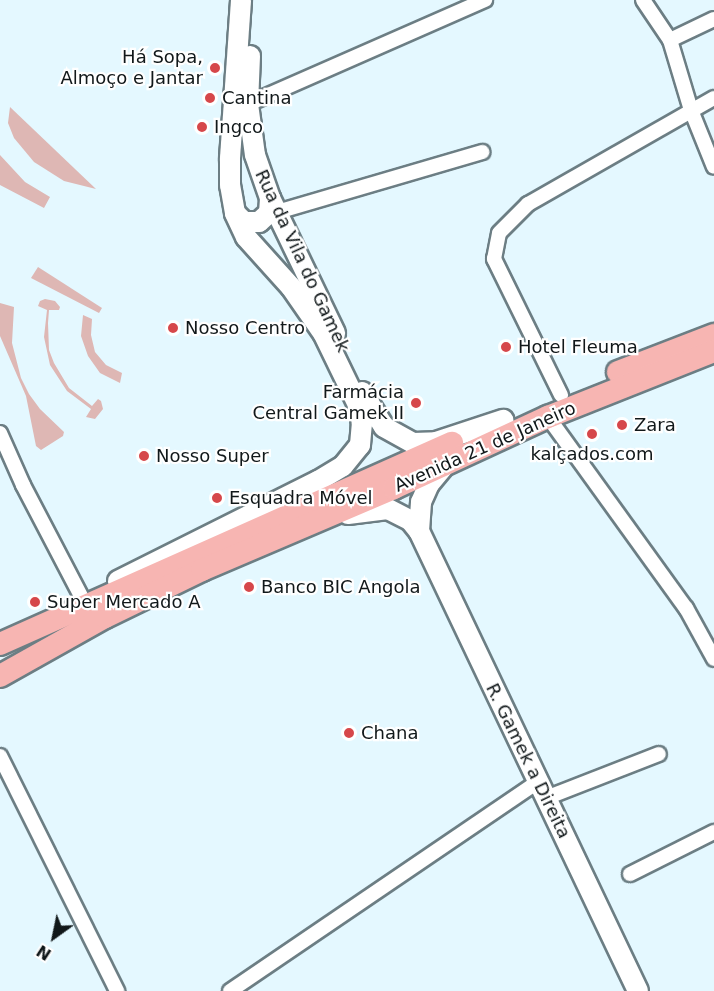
<!DOCTYPE html>
<html>
<head>
<meta charset="utf-8">
<style>
	body { margin:0 }
	#map { position:relative; width:714px; height:991px; overflow:hidden; background:#e4f8ff; font-family:"DejaVu Sans",sans-serif }
	div>[style] { position:absolute }
	[style*='--x'] { left:calc(var(--x)*1px); top:calc(var(--y)*1px); width:calc(var(--w)*1px); rotate:calc(var(--a)*1deg) }
	.green>* { inset:0; background:#deb7b4 }
	.roads { filter:drop-shadow(2px 0 #6c7e84) drop-shadow(-2px 0 #6c7e84) drop-shadow(0 2px #6c7e84) drop-shadow(0 -2px #6c7e84) }
	.minor>* { height:14px; margin:-7px; padding:0 7px; transform-origin:7px; border-radius:7px; background:#fff }
	.secondary>* { height:20px; margin:-10px; padding:0 10px; transform-origin:10px; border-radius:10px; background:#fff }
	.primary>* { height:22px; margin:-11px; padding:0 11px; transform-origin:11px; border-radius:11px; background:#f7b5b2 }
	.dots>* { width:16px; height:16px; translate:-50% -50%; box-sizing:border-box; border:3px solid #fff; border-radius:50% }
	span { translate:-50% -50%; white-space:nowrap; text-align:center; line-height:1.15; -webkit-text-stroke:4.5px #fff; paint-order:stroke }
	.poi-label { font-size:18px; color:#11181a }
	.right { translate:-100% -50%; text-align:right }
	.left { translate:0 -50%; text-align:left }
	.street-label { font-size:18px; color:#11181a }
	.north { position:absolute; left:24px; top:907px; width:60px; height:60px; -webkit-text-stroke:4px #fff; paint-order:stroke; rotate:213deg; font-size:16px; font-weight:700; line-height:24px; text-align:center; color:#11181a }
	.north::after { content:''; display:block; margin:auto; width:21px; height:27px; background:#11181a; clip-path:polygon(50% 0,100% 100%,50% 72%,0 100%) }
</style>
</head>
<body>
<div id="map">
	<div class="green">
		<i style="clip-path:polygon(10px 107px,96px 189px,64px 181px,34px 162px,14px 138px,8px 123px)"></i>
		<i style="clip-path:polygon(0 155px,25px 182px,50px 197px,44px 208px,0 185px)"></i>
		<i style="clip-path:polygon(38px 267px,102px 308px,99px 313px,31px 278px)"></i>
		<i style="clip-path:polygon(45px 299px,55px 301px,60px 307px,59px 310px,49px 310px,48px 323px,49px 350px,54px 363px,69px 388px,92px 406px,98px 399px,101px 401px,103px 409px,95px 419px,86px 417px,91px 409px,67px 391px,50px 365px,44px 337px,47px 310px,38px 306px,40px 301px)"></i>
		<i style="clip-path:polygon(0 303px,14px 307px,12px 343px,21px 378px,29px 394px,40px 409px,64px 432px,63px 436px,41px 450px,36px 446px,26px 396px,0 336px)"></i>
		<i style="clip-path:polygon(83px 315px,92px 319px,91px 335px,95px 352px,106px 365px,122px 373px,120px 383px,100px 373px,88px 356px,81px 336px)"></i>
	</div>
	<div class="roads">
		<div class="minor">
			<i style="--x:643;--y:0;--w:48;--a:56"></i>
			<i style="--x:670;--y:40;--w:73;--a:73.3"></i>
			<i style="--x:691;--y:110;--w:61;--a:68"></i>
			<i style="--x:670;--y:40;--w:49;--a:-25.5"></i>
			<i style="--x:248;--y:104;--w:259;--a:-23.7"></i>
			<i style="--x:277;--y:212;--w:214;--a:-16.3"></i>
			<i style="--x:561;--y:395;--w:152;--a:-116.2"></i>
			<i style="--x:494;--y:259;--w:26;--a:-79"></i>
			<i style="--x:499;--y:233;--w:41;--a:-45"></i>
			<i style="--x:528;--y:204;--w:214;--a:-29.7"></i>
			<i style="--x:548;--y:417;--w:236;--a:54.2"></i>
			<i style="--x:686;--y:608;--w:58;--a:61.2"></i>
			<i style="--x:0;--y:433;--w:57;--a:66.1"></i>
			<i style="--x:23;--y:485;--w:130;--a:62.4"></i>
			<i style="--x:0;--y:756;--w:263;--a:63.5"></i>
			<i style="--x:546;--y:798;--w:121;--a:-21.3"></i>
			<i style="--x:630;--y:874;--w:94;--a:-26.6"></i>
			<i style="--x:230;--y:991;--w:372;--a:-34.2"></i>
		</div>
		<div class="secondary">
			<i style="--x:250;--y:56;--w:48;--a:92.4"></i>
			<i style="--x:248;--y:104;--w:51;--a:82.2"></i>
			<i style="--x:255;--y:155;--w:46;--a:70.8"></i>
			<i style="--x:270;--y:198;--w:150;--a:64.3"></i>
			<i style="--x:235;--y:213;--w:13;--a:45"></i>
			<i style="--x:244;--y:222;--w:15;--a:0"></i>
			<i style="--x:259;--y:222;--w:13;--a:-42"></i>
			<i style="--x:269;--y:213;--w:15;--a:-86"></i>
			<i style="--x:362;--y:392;--w:41;--a:57.8"></i>
			<i style="--x:384;--y:427;--w:33;--a:29"></i>
			<i style="--x:413;--y:443;--w:23;--a:-2"></i>
			<i style="--x:436;--y:442;--w:71;--a:-18.2"></i>
			<i style="--x:348;--y:514;--w:40;--a:-7.1"></i>
			<i style="--x:388;--y:509;--w:25;--a:27"></i>
			<i style="--x:410;--y:520;--w:14;--a:51"></i>
			<i style="--x:419;--y:531;--w:509;--a:64.54"></i>
			<i style="--x:419;--y:531;--w:29;--a:-86"></i>
			<i style="--x:421;--y:502;--w:20;--a:-66"></i>
			<i style="--x:429;--y:484;--w:23;--a:-50"></i>
			<i style="--x:118;--y:581;--w:224;--a:-26.6"></i>
			<i style="--x:318;--y:481;--w:29;--a:-31"></i>
			<i style="--x:343;--y:466;--w:27;--a:-51"></i>
			<i style="--x:360;--y:445;--w:21;--a:-85"></i>
			<i style="--x:362;--y:424;--w:17;--a:-100"></i>
			<i style="--x:359;--y:407;--w:82;--a:-115.9"></i>
			<i style="--x:323;--y:333;--w:56;--a:-124.8"></i>
			<i style="--x:291;--y:287;--w:67;--a:-132"></i>
			<i style="--x:246;--y:237;--w:26;--a:-115"></i>
			<i style="--x:235;--y:213;--w:28;--a:-100"></i>
			<i style="--x:230;--y:185;--w:27;--a:-90"></i>
			<i style="--x:230;--y:158;--w:158;--a:-86"></i>
		</div>
		<div class="primary">
			<i style="--x:618;--y:372;--w:103;--a:-21.1"></i>
			<i style="--x:0;--y:644;--w:495;--a:-24"></i>
			<i style="--x:0;--y:676;--w:120;--a:-29.3"></i>
			<i style="--x:105;--y:617;--w:108;--a:-25.9"></i>
			<i style="--x:202;--y:570;--w:209;--a:-23.1"></i>
			<i style="--x:394;--y:488;--w:170;--a:-24.8"></i>
			<i style="--x:548;--y:417;--w:179;--a:-21.7"></i>
		</div>
	</div>
	<div class="dots">
		<i style="left:215px;top:68px;background:#d6474a"></i>
		<i style="left:210px;top:98px;background:#d6474a"></i>
		<i style="left:202px;top:127px;background:#d6474a"></i>
		<i style="left:173px;top:328px;background:#d6474a"></i>
		<i style="left:506px;top:347px;background:#d6474a"></i>
		<i style="left:416px;top:403px;background:#d6474a"></i>
		<i style="left:622px;top:425px;background:#d6474a"></i>
		<i style="left:592px;top:434px;background:#d6474a"></i>
		<i style="left:144px;top:456px;background:#d6474a"></i>
		<i style="left:217px;top:498px;background:#d6474a"></i>
		<i style="left:249px;top:587px;background:#d6474a"></i>
		<i style="left:35px;top:602px;background:#d6474a"></i>
		<i style="left:349px;top:733px;background:#d6474a"></i>
	</div>
	<div class="poi-label">
		<span class="right" style="left:203px;top:68px">Há Sopa,<br>Almoço e Jantar</span>
		<span class="left" style="left:222px;top:98px">Cantina</span>
		<span class="left" style="left:214px;top:127px">Ingco</span>
		<span class="left" style="left:185px;top:328px">Nosso Centro</span>
		<span class="left" style="left:518px;top:347px">Hotel Fleuma</span>
		<span class="right" style="left:404px;top:403px">Farmácia<br>Central Gamek II</span>
		<span class="left" style="left:634px;top:425px">Zara</span>
		<span style="left:592px;top:454px">kalçados.com</span>
		<span class="left" style="left:156px;top:456px">Nosso Super</span>
		<span class="left" style="left:229px;top:498px">Esquadra Móvel</span>
		<span class="left" style="left:261px;top:587px">Banco BIC Angola</span>
		<span class="left" style="left:47px;top:602px">Super Mercado A</span>
		<span class="left" style="left:361px;top:733px">Chana</span>
	</div>
	<div class="street-label">
		<span style="left:302px;top:261px;rotate:65deg">Rua da Vila do Gamek</span>
		<span style="left:485px;top:447px;rotate:-24deg">Avenida 21 de Janeiro</span>
		<span style="left:528px;top:761px;rotate:64deg">R. Gamek a Direita</span>
	</div>
	<div class="north">N</div>
</div>
</body>
</html>
